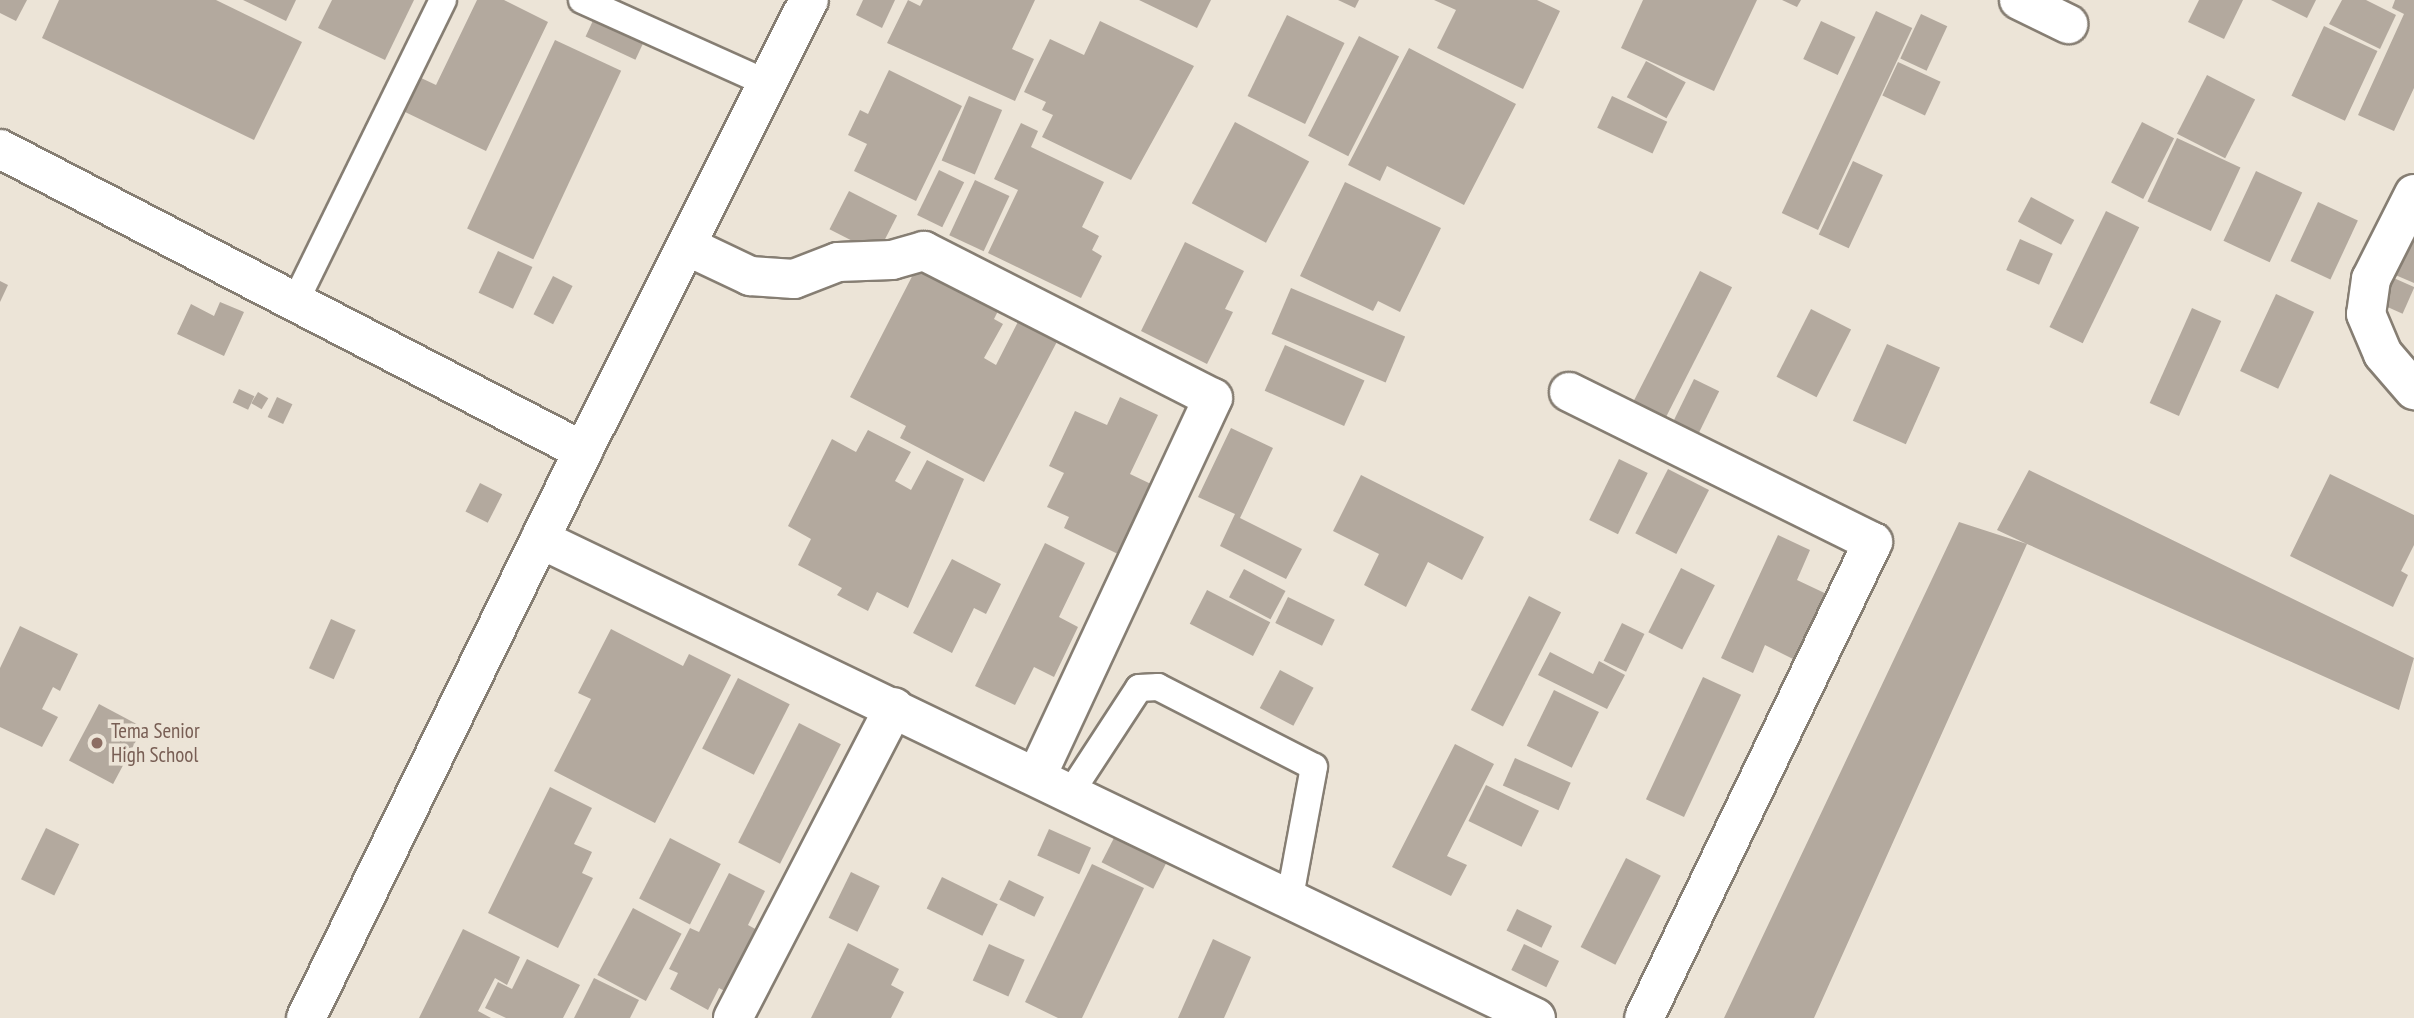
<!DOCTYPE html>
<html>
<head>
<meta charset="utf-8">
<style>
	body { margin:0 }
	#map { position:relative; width:2414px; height:1018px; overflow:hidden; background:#ece4d7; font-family:"PT Sans Narrow",sans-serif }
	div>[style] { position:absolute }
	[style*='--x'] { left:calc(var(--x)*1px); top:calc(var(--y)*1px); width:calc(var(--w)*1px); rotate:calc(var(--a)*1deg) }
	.building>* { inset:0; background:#b3a99e; transform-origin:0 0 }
	.roads { filter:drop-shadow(2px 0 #867e73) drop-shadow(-2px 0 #867e73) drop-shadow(0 2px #867e73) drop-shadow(0 -2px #867e73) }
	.service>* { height:26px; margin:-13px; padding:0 13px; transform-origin:13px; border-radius:13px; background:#fff }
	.minor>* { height:38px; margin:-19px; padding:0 19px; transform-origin:19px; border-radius:19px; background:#fff }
	.tertiary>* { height:38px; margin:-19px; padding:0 19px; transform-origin:19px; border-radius:19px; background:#fff }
	.dots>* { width:19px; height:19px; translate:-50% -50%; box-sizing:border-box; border:4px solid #ece4d7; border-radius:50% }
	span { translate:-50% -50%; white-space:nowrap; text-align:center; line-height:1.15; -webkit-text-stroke:7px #ece4d7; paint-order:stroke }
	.education-label { font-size:21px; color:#785e54 }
	.left { translate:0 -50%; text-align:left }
</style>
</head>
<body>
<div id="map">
	<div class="building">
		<i style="clip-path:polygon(0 0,27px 0,16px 21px,0 13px)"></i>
		<i style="clip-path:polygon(59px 0,216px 0,302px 42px,254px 140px,42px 38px)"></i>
		<i style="clip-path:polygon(243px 0,296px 0,286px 21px)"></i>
		<i style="clip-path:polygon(332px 0,414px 0,385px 60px,318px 28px)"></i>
		<i style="clip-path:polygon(477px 0,504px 0,548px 22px,486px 151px,403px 111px,419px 77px,436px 85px)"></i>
		<i style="clip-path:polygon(863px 0,895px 0,882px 28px,856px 15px)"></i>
		<i style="clip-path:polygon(908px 0,920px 6px,923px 0,1035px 0,1012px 49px,1034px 59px,1015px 101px,887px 43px)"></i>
		<i style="clip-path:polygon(1139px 0,1211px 0,1197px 28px)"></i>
		<i style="clip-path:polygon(1338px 0,1359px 0,1355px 8px)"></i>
		<i style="clip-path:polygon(1434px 0,1537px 0,1560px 11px,1523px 89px,1437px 48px,1456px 10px)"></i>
		<i style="clip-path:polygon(1643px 0,1757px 0,1714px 91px,1621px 48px)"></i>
		<i style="clip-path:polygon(1782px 0,1801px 0,1797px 7px)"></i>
		<i style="clip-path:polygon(2199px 0,2243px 0,2224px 39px,2188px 22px)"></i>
		<i style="clip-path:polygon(2271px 0,2316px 0,2307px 18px)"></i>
		<i style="clip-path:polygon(2342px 0,2366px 0,2396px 15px,2380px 49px,2329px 24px)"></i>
		<i style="clip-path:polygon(2395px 0,2414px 0,2414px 88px,2394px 131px,2358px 115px,2404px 14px,2392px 8px)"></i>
		<i style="left:1876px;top:11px;width:40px;height:223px;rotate:25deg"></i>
		<i style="left:597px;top:12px;width:55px;height:27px;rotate:25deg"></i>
		<i style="left:1921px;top:14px;width:29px;height:49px;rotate:25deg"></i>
		<i style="left:1287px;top:15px;width:64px;height:90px;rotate:26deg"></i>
		<i style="clip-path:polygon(1100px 21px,1194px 66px,1131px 180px,1042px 137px,1053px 115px,1042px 110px,1046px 102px,1024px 92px,1050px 39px,1084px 55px)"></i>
		<i style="left:1821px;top:21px;width:38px;height:42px;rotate:25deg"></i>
		<i style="left:2324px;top:26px;width:59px;height:77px;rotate:25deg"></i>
		<i style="left:1359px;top:36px;width:45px;height:112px;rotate:27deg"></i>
		<i style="left:555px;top:40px;width:73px;height:208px;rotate:25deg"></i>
		<i style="clip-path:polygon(1409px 48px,1516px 104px,1464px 205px,1387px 166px,1380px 181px,1348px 165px)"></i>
		<i style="left:1646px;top:61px;width:45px;height:41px;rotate:28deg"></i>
		<i style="left:1898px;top:62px;width:47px;height:37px;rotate:25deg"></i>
		<i style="clip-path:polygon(889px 70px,962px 106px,916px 201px,854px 171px,867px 144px,848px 135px,860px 110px,868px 114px)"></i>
		<i style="left:2207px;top:75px;width:54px;height:66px;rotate:27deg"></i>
		<i style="left:969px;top:96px;width:36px;height:70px;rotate:23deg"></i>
		<i style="left:1612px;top:96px;width:61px;height:35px;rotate:25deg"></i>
		<i style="left:1235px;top:122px;width:84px;height:92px;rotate:28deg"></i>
		<i style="left:2142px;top:122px;width:36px;height:68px;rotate:27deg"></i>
		<i style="clip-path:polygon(1021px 123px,1038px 131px,1031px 147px,1104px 182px,1082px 227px,1099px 236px,1092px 250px,1102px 256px,1081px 298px,988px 253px,1018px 190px,994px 179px)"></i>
		<i style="left:2177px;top:138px;width:70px;height:70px;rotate:25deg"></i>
		<i style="left:1853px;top:161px;width:33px;height:81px;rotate:25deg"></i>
		<i style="left:939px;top:170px;width:28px;height:50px;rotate:26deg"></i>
		<i style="left:2256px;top:171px;width:51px;height:77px;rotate:25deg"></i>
		<i style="left:975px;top:180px;width:38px;height:61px;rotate:25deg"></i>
		<i style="clip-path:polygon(1345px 182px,1441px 228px,1400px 312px,1378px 301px,1373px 311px,1300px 276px)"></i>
		<i style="left:849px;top:191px;width:54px;height:43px;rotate:27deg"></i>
		<i style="left:2031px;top:197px;width:49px;height:28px;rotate:28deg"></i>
		<i style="left:2318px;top:202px;width:44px;height:65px;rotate:25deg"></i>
		<i style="left:2106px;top:211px;width:37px;height:129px;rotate:26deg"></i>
		<i style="clip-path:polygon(2414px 226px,2414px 283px,2393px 274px)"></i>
		<i style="left:2020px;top:239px;width:36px;height:34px;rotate:24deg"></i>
		<i style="clip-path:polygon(1185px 242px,1244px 271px,1225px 309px,1233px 312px,1207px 364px,1141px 331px)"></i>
		<i style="left:498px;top:251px;width:38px;height:46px;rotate:25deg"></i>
		<i style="clip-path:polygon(921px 259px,1003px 301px,994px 319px,1003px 324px,984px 358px,996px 365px,1023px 312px,1062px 332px,984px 482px,900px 438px,906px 426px,850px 397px)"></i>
		<i style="left:1700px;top:271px;width:36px;height:148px;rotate:27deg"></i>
		<i style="left:2387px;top:275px;width:30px;height:29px;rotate:24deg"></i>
		<i style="left:553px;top:276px;width:22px;height:43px;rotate:27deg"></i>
		<i style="clip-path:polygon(0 281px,8px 285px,0 302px)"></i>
		<i style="left:1291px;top:288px;width:124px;height:50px;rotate:23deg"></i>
		<i style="left:2276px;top:294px;width:42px;height:85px;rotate:25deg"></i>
		<i style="clip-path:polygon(220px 302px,244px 312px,224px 356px,177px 334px,191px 304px,214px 316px)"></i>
		<i style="left:2192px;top:308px;width:32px;height:104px;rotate:24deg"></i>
		<i style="left:1811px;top:309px;width:45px;height:76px;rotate:27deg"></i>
		<i style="left:1887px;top:344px;width:58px;height:84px;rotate:24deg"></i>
		<i style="left:1285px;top:345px;width:87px;height:50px;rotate:24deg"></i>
		<i style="left:1694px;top:379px;width:28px;height:47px;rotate:26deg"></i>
		<i style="left:239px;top:389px;width:17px;height:15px;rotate:25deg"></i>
		<i style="left:258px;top:392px;width:12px;height:13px;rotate:31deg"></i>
		<i style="left:277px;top:397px;width:17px;height:22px;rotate:25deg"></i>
		<i style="clip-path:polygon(1120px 397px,1158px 415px,1130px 474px,1151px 484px,1118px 554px,1064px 528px,1069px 517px,1047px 507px,1064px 473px,1049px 466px,1075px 411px,1107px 425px)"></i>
		<i style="clip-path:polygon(1231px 428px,1273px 448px,1240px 518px,1302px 549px,1286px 579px,1220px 546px,1235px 514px,1198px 497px)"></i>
		<i style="clip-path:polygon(868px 430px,911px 452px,895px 481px,911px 490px,927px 460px,964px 479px,908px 608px,877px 592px,868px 611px,837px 595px,842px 588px,798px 565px,811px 539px,788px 526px,832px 439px,856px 452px)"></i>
		<i style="left:1619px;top:459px;width:32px;height:68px;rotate:26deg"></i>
		<i style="left:1668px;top:469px;width:46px;height:72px;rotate:27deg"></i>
		<i style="clip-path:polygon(2029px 470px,2414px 658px,2399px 710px,2027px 544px,1814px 1018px,1724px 1018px,1959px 522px,2027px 544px,1997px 530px)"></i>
		<i style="clip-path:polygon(2330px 474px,2414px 515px,2414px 545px,2401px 571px,2408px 575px,2393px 607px,2290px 556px)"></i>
		<i style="clip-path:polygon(1361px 475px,1484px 537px,1462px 580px,1428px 562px,1406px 607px,1364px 585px,1379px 554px,1333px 531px)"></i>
		<i style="left:480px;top:483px;width:25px;height:32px;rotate:27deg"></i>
		<i style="clip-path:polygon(1778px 535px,1810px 550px,1797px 580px,1833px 597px,1801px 663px,1765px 645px,1753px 673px,1721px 658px)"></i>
		<i style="clip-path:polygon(1045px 543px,1085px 563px,1059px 617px,1078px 627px,1054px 677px,1034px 667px,1015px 705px,975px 686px)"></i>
		<i style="clip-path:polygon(952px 559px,1001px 584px,986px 614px,974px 608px,952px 653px,913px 633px)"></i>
		<i style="left:1681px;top:568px;width:38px;height:72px;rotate:27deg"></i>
		<i style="left:1244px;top:569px;width:47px;height:32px;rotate:28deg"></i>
		<i style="left:1207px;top:590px;width:71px;height:38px;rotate:27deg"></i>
		<i style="left:1529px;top:596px;width:36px;height:128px;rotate:27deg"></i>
		<i style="left:1288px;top:597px;width:52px;height:29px;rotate:26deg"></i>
		<i style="left:331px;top:619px;width:27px;height:54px;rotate:24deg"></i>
		<i style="left:1622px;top:623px;width:25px;height:42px;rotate:26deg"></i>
		<i style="clip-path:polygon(20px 626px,78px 654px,60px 691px,53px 687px,42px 709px,58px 717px,42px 747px,0 727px,0 668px)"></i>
		<i style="clip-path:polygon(611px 629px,683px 666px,689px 654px,731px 675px,655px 823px,554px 771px,591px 699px,578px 693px)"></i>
		<i style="clip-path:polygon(1550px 652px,1593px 674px,1599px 661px,1625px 675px,1607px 709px,1538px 675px)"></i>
		<i style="left:1280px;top:670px;width:38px;height:43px;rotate:28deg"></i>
		<i style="left:1703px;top:677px;width:42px;height:135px;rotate:25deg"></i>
		<i style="left:738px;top:678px;width:58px;height:79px;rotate:27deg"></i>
		<i style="left:1554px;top:690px;width:50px;height:62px;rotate:26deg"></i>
		<i style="left:99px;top:704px;width:50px;height:64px;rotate:28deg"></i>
		<i style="left:799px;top:723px;width:47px;height:134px;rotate:27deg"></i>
		<i style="clip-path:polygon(1455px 744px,1494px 764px,1447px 856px,1467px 865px,1451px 896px,1392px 867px)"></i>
		<i style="left:1515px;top:758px;width:61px;height:30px;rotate:24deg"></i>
		<i style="left:1486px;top:785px;width:59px;height:40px;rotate:26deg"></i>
		<i style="clip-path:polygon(550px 787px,592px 808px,574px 844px,592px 852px,582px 873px,593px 878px,558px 948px,488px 913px)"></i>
		<i style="left:46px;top:828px;width:37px;height:57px;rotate:26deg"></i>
		<i style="left:1049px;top:829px;width:46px;height:29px;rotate:24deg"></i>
		<i style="left:1117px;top:832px;width:58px;height:34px;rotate:27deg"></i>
		<i style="left:670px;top:838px;width:57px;height:68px;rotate:27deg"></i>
		<i style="left:1626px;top:858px;width:39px;height:100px;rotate:27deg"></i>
		<i style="clip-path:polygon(1092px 864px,1144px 888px,1082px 1018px,1058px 1018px,1025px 1002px)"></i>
		<i style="left:851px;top:872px;width:32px;height:51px;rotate:26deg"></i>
		<i style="clip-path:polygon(729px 873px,765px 891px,748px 925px,770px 937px,738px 998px,719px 988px,708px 1010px,670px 989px,678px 973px,669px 969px,690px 928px,699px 932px)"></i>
		<i style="left:942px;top:877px;width:62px;height:35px;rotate:26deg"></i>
		<i style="left:1009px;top:880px;width:39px;height:22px;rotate:26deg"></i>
		<i style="left:633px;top:908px;width:55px;height:76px;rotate:28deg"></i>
		<i style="left:1517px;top:909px;width:39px;height:24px;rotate:26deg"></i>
		<i style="clip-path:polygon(463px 929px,520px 957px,507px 985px,495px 978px,478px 1011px,491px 1018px,419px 1018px)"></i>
		<i style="clip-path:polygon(1213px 939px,1251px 957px,1224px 1018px,1178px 1018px)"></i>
		<i style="clip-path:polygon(848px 943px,899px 969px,891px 985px,904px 992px,891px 1018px,811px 1018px)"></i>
		<i style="left:989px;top:944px;width:39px;height:40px;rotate:24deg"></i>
		<i style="left:1524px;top:944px;width:39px;height:29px;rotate:26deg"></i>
		<i style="clip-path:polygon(527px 959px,580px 985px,563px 1018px,506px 1018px,485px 1008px,498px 982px,512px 989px)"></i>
		<i style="clip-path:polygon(594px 978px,639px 1000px,630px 1018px,574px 1018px)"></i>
	</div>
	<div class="roads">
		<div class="service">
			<i style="--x:582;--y:0;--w:205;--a:24.2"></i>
			<i style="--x:296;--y:300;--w:334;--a:-63.9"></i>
			<i style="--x:1071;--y:792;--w:124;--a:-56.8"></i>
			<i style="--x:1139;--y:688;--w:19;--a:-3"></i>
			<i style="--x:1158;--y:687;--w:175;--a:27.1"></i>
			<i style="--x:1314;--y:767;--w:132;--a:100.5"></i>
		</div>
		<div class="minor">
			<i style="--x:2019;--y:0;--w:55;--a:26.1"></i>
			<i style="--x:2414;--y:194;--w:95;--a:116.8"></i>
			<i style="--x:2371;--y:279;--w:35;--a:98"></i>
			<i style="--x:2366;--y:314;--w:43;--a:67"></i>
			<i style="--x:2383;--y:354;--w:48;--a:49.3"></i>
			<i style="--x:689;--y:247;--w:68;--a:25.4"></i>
			<i style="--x:750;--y:276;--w:44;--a:3.9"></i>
			<i style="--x:794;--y:279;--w:47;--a:-21.1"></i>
			<i style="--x:838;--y:262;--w:54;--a:-2.1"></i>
			<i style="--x:892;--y:260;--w:33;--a:-16"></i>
			<i style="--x:924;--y:251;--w:324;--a:27"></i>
			<i style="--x:1213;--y:398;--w:417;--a:115"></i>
			<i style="--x:1569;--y:392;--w:339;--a:26.3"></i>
			<i style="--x:1873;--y:542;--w:528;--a:115.69"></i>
			<i style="--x:540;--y:539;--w:1105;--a:25.68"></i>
			<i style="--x:306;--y:1018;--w:631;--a:-63.96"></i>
			<i style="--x:733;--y:1018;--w:350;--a:-62.6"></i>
		</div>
		<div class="tertiary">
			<i style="--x:0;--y:149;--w:657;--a:27.38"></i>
			<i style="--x:583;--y:451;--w:504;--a:-63.38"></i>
		</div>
	</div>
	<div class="dots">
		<i style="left:97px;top:743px;background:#8d6e63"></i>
	</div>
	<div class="education-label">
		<span class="left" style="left:111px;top:743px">Tema Senior<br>High School</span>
	</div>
</div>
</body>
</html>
